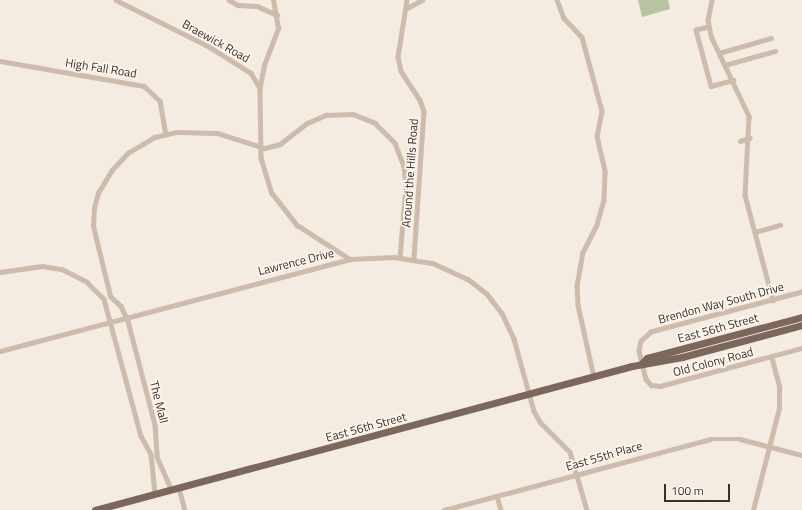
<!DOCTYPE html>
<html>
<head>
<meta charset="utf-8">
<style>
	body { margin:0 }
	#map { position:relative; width:802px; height:510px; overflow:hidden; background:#f4ebe1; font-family:"Titillium Web",sans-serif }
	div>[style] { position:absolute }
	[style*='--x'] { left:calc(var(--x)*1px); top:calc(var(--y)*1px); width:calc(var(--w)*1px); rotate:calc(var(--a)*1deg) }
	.green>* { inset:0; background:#b8c4a0 }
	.minor>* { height:4.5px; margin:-2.25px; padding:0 2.25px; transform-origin:2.25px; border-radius:2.25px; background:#cdbbac }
	.primary>* { height:7px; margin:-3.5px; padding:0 3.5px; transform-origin:3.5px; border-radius:3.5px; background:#7d675c }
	span { translate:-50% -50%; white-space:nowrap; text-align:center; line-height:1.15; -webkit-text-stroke:3.5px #fbf5ee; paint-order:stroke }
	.street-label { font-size:12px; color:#3b302b }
	.scale { position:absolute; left:664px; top:484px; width:66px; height:18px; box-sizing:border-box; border:2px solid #3b302b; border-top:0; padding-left:5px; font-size:12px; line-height:14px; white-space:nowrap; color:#3b302b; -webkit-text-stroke:3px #fbf5ee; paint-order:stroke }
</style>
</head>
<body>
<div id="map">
	<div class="green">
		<i style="clip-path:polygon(638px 0,668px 0,670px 9px,642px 17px)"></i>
	</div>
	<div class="minor">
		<i style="--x:116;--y:0;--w:103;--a:26.6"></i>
		<i style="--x:208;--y:46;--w:51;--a:32.1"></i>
		<i style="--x:251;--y:73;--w:17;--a:59"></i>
		<i style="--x:260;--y:88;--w:70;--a:89.2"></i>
		<i style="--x:261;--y:158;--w:37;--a:73"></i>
		<i style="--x:272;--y:193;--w:41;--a:52"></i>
		<i style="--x:297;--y:225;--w:63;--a:32.7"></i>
		<i style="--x:229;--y:0;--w:10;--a:29"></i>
		<i style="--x:238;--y:5;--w:19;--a:3"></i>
		<i style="--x:257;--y:6;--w:22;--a:24"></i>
		<i style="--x:407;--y:0;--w:58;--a:99"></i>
		<i style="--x:398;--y:57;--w:14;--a:78"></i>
		<i style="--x:401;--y:71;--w:35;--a:57"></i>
		<i style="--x:420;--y:100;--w:12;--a:70"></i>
		<i style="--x:424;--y:111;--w:148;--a:93.9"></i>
		<i style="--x:557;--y:0;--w:19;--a:69"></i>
		<i style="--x:564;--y:18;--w:26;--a:47"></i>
		<i style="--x:582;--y:37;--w:77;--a:74.9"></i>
		<i style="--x:602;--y:111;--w:25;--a:101"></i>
		<i style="--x:597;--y:136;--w:37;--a:77"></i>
		<i style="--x:605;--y:172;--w:28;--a:92"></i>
		<i style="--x:604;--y:200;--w:26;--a:106"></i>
		<i style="--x:597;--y:225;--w:30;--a:117"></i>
		<i style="--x:583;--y:252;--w:34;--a:100"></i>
		<i style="--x:577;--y:285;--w:20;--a:87"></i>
		<i style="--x:578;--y:305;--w:74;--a:77.5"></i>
		<i style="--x:712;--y:0;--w:20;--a:101"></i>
		<i style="--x:708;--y:20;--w:16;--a:79"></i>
		<i style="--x:711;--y:36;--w:89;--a:64.6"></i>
		<i style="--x:749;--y:116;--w:79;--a:92.9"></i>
		<i style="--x:745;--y:195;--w:109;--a:75.1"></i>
		<i style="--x:407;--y:8;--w:17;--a:-28"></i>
		<i style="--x:709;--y:27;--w:13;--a:167"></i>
		<i style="--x:696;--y:30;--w:58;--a:75"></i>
		<i style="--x:711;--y:86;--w:23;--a:-15"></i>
		<i style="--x:719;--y:53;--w:54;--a:-16.1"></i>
		<i style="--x:0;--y:61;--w:146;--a:9.8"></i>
		<i style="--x:144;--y:86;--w:22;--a:43"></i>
		<i style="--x:160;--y:101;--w:34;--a:80"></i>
		<i style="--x:725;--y:65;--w:52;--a:-15.6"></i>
		<i style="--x:260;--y:86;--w:21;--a:-79"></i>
		<i style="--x:264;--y:65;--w:40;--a:-69"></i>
		<i style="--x:278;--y:28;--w:28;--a:-100"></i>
		<i style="--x:740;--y:141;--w:10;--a:-17"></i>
		<i style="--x:755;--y:232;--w:26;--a:-16"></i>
		<i style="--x:0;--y:272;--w:42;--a:-8.1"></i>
		<i style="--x:42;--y:266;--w:20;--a:9"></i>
		<i style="--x:62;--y:269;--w:28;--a:27"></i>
		<i style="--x:87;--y:282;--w:24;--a:45"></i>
		<i style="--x:104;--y:299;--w:142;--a:74.9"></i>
		<i style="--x:141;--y:436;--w:21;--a:61"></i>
		<i style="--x:151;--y:454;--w:40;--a:84.3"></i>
		<i style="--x:802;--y:292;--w:156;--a:165.2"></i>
		<i style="--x:651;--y:332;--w:13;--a:138"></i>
		<i style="--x:641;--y:341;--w:10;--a:101"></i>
		<i style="--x:639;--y:351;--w:29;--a:76"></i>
		<i style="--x:646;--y:379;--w:8;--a:50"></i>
		<i style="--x:651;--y:385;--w:9;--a:6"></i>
		<i style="--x:660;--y:386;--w:147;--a:-15"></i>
		<i style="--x:110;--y:296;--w:72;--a:-103.7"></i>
		<i style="--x:93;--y:226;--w:18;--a:-87"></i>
		<i style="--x:94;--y:208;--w:16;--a:-75"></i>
		<i style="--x:98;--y:193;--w:26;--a:-59"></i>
		<i style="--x:111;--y:171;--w:25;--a:-47"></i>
		<i style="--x:128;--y:153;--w:31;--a:-31"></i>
		<i style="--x:155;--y:137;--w:22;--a:-13"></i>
		<i style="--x:176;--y:132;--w:41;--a:1.4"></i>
		<i style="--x:217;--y:133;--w:50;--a:17.4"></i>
		<i style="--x:265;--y:148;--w:16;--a:-15"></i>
		<i style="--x:280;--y:144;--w:34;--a:-38"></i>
		<i style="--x:307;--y:123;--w:21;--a:-23"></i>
		<i style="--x:326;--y:115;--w:27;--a:-2"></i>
		<i style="--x:353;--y:114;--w:24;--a:22"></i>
		<i style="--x:375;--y:123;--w:28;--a:45"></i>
		<i style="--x:395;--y:143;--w:25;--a:69"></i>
		<i style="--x:404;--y:166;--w:20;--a:84"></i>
		<i style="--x:406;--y:186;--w:72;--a:94.8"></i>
		<i style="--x:110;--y:296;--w:15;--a:42"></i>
		<i style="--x:121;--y:306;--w:17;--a:65"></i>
		<i style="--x:128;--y:321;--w:107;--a:75.4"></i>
		<i style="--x:155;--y:425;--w:32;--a:86"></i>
		<i style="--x:157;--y:457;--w:36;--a:66"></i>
		<i style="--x:0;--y:351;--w:362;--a:-14.7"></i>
		<i style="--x:350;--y:259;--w:44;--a:-2.6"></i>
		<i style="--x:394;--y:257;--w:39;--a:9"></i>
		<i style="--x:433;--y:263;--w:38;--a:25"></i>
		<i style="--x:468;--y:279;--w:24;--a:38"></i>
		<i style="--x:487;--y:294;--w:24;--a:52"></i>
		<i style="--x:502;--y:313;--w:29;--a:65"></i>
		<i style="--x:514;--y:339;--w:75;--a:74.5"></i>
		<i style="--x:534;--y:411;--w:13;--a:61"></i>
		<i style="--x:540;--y:422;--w:42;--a:45"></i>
		<i style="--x:570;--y:452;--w:60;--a:73.7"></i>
		<i style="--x:179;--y:488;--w:23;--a:75"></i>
		<i style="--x:497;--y:496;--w:15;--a:74"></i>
		<i style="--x:444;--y:510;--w:275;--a:-14.9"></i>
		<i style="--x:710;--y:439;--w:30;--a:0"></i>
		<i style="--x:740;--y:439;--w:64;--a:14.5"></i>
		<i style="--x:753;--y:510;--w:105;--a:-75.7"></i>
		<i style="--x:779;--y:408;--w:22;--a:-90"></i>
		<i style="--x:779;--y:386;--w:30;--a:-105"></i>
	</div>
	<div class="primary">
		<i style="--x:642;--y:363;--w:7;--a:-45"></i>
		<i style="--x:647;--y:358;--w:160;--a:-14.8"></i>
		<i style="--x:95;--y:510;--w:556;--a:-15.01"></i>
		<i style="--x:632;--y:366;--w:51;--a:-10.2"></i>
		<i style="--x:682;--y:357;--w:124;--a:-14.9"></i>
	</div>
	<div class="street-label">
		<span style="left:216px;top:41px;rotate:29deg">Braewick Road</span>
		<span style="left:101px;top:68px;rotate:9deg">High Fall Road</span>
		<span style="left:410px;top:173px;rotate:-86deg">Around the Hills Road</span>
		<span style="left:296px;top:262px;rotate:-14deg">Lawrence Drive</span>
		<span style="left:721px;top:303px;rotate:-15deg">Brendon Way South Drive</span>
		<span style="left:718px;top:328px;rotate:-15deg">East 56th Street</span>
		<span style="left:713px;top:362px;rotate:-15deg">Old Colony Road</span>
		<span style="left:159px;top:402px;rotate:76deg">The Mall</span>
		<span style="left:366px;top:427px;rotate:-15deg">East 56th Street</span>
		<span style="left:604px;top:456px;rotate:-16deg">East 55th Place</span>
	</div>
	<div class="scale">100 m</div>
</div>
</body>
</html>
